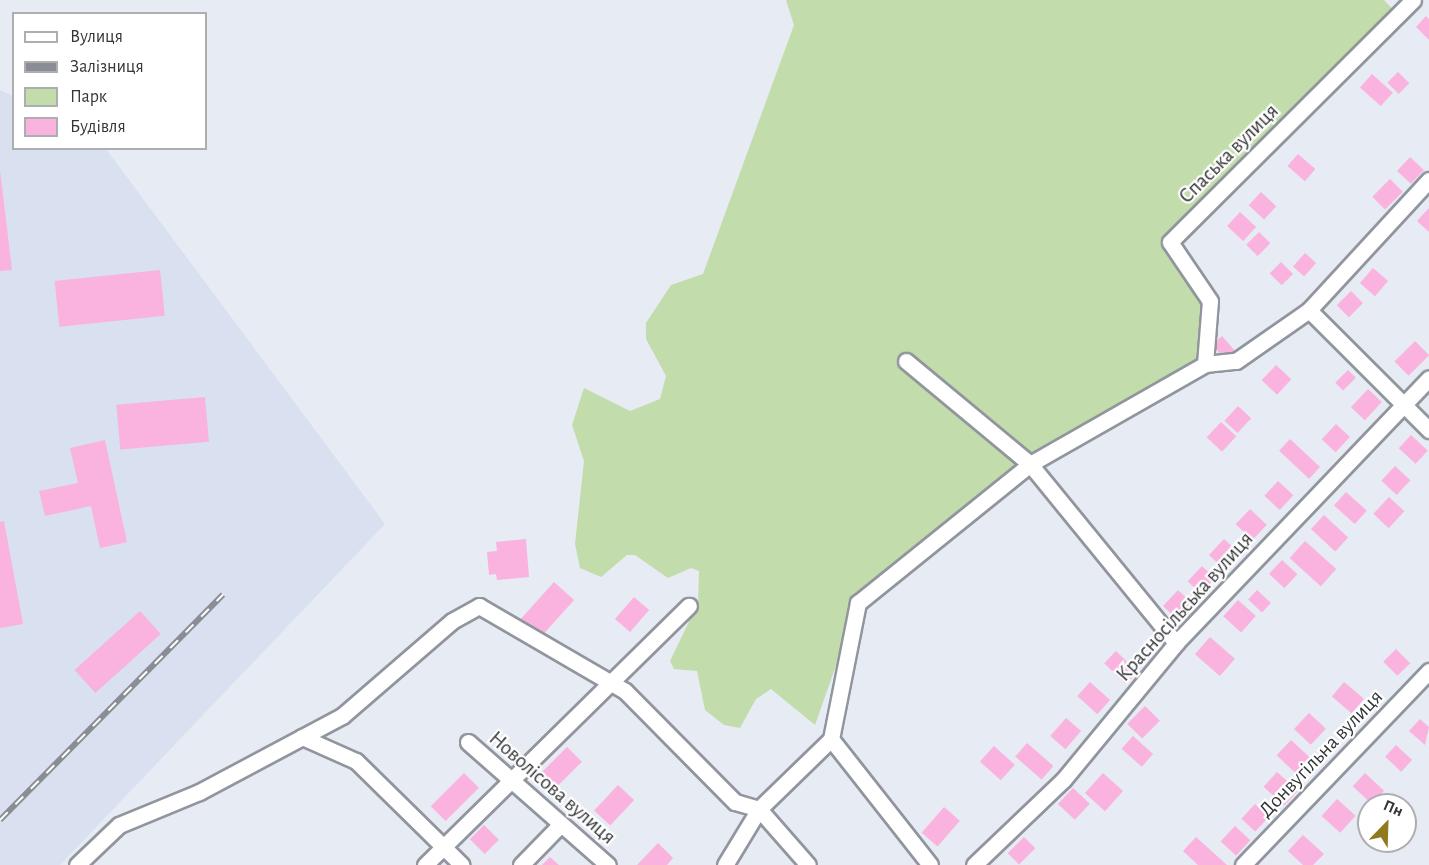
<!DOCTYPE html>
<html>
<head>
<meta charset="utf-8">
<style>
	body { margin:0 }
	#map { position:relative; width:1429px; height:865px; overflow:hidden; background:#e7ebf4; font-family:"Alegreya Sans",sans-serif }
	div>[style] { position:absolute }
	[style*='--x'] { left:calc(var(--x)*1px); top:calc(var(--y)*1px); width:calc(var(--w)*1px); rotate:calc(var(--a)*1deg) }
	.built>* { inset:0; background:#d9e0ef }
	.green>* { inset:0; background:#c2dcab }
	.building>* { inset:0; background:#fab2df; transform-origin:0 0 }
	.roads { filter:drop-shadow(2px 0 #91959d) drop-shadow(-2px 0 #91959d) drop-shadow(0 2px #91959d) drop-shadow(0 -2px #91959d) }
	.minor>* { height:15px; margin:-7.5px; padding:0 7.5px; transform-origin:7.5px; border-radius:7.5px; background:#fff }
	.rail>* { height:6px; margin-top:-3px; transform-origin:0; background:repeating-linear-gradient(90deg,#fff 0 11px,#8a8d93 0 22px); box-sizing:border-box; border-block:2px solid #8a8d93 }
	span { translate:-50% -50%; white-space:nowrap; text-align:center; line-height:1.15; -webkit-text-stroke:4.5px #fff; paint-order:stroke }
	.street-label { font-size:21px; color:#333538 }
	.legend { position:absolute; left:12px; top:12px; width:195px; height:138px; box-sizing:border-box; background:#fff; border:2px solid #adaeaf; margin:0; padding:8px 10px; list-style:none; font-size:18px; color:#333538 }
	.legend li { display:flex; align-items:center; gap:12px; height:30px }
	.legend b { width:30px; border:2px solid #adaeaf }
	.north { position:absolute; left:1357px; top:793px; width:60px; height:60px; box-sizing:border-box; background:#fff; border:2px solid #adaeaf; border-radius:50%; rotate:23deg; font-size:16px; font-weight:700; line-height:24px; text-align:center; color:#333538 }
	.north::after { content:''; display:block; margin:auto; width:21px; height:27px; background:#90791f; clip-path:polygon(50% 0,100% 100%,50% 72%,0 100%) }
</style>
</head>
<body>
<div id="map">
	<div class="built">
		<i style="clip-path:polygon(0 90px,13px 96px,14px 148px,106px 149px,385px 524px,60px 865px,0 865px)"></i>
	</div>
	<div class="green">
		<i style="clip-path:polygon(786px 0,1384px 0,1398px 15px,1170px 242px,1210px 301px,1205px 364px,1030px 464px,858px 603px,815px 725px,771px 689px,756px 699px,740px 728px,724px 725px,705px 710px,697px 671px,674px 669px,670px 661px,698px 603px,699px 571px,691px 568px,668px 578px,635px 555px,627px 555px,601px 577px,580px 568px,575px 544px,584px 461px,572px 425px,584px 388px,630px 411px,660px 399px,666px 376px,646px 339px,646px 323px,671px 285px,703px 274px,794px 25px)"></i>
	</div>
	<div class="building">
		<i style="clip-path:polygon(1426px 16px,1429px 19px,1429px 40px,1416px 27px)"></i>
		<i style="left:1398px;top:72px;width:16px;height:15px;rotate:45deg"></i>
		<i style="left:1372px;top:74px;width:28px;height:18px;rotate:42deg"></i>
		<i style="left:1298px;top:154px;width:23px;height:16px;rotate:41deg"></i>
		<i style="left:1410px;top:157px;width:19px;height:19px;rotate:43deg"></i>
		<i style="clip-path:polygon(0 170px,12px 270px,0 271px)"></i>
		<i style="left:1390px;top:179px;width:18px;height:25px;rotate:45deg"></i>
		<i style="left:1261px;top:192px;width:21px;height:18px;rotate:43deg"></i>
		<i style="clip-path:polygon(1429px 208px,1429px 232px,1417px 221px)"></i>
		<i style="left:1240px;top:212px;width:22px;height:19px;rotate:43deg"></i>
		<i style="left:1259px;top:232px;width:16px;height:18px;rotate:45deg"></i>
		<i style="left:1305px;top:253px;width:15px;height:18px;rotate:42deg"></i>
		<i style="left:1281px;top:262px;width:17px;height:16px;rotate:45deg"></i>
		<i style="left:1373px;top:268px;width:20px;height:20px;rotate:41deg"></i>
		<i style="left:160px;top:270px;width:46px;height:106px;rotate:84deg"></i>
		<i style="left:1351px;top:291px;width:17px;height:20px;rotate:45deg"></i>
		<i style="left:1222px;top:336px;width:21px;height:13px;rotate:49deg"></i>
		<i style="left:1415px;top:341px;width:20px;height:29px;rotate:45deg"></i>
		<i style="left:1276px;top:365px;width:21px;height:21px;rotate:43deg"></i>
		<i style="left:1348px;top:370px;width:11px;height:18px;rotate:45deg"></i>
		<i style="left:1368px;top:389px;width:19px;height:25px;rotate:43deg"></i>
		<i style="left:205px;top:397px;width:45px;height:89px;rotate:85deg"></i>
		<i style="left:1238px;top:406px;width:18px;height:20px;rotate:43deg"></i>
		<i style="left:1221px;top:422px;width:21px;height:21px;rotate:43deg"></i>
		<i style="left:1336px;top:424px;width:19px;height:21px;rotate:43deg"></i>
		<i style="left:1411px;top:435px;width:23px;height:18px;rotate:43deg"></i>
		<i style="left:1290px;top:439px;width:41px;height:16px;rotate:43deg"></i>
		<i style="clip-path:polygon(105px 440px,127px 542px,100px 548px,91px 506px,45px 516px,39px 491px,78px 483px,70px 448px)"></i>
		<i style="left:1395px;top:466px;width:21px;height:20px;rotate:43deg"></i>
		<i style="left:1278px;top:481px;width:21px;height:20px;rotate:43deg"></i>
		<i style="left:1346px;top:492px;width:28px;height:18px;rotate:42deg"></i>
		<i style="left:1389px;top:497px;width:21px;height:23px;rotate:43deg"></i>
		<i style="left:1250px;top:509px;width:23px;height:21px;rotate:43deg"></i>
		<i style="left:1324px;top:515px;width:33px;height:19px;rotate:43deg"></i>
		<i style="clip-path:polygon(4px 521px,23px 624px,0 628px,0 522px)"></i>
		<i style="clip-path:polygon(526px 539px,529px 577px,497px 580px,496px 574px,489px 575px,487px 552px,497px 551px,496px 542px)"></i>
		<i style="left:1224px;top:539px;width:21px;height:22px;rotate:43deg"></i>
		<i style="left:1305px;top:541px;width:42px;height:23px;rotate:42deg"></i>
		<i style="left:1282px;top:560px;width:21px;height:19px;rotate:43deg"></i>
		<i style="left:1202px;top:566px;width:18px;height:21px;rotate:43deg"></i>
		<i style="left:554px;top:582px;width:27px;height:50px;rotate:42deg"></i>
		<i style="left:1178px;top:590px;width:18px;height:22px;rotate:43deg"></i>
		<i style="left:1257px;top:590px;width:19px;height:13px;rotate:43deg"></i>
		<i style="left:634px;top:597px;width:20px;height:29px;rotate:41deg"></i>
		<i style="left:1238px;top:600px;width:24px;height:22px;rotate:42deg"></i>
		<i style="left:140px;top:611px;width:31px;height:88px;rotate:48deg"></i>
		<i style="left:1210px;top:637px;width:33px;height:23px;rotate:41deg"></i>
		<i style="left:1396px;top:649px;width:20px;height:18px;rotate:45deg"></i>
		<i style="left:1116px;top:651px;width:30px;height:17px;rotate:44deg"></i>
		<i style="left:1090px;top:682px;width:27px;height:19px;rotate:42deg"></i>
		<i style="left:1344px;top:682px;width:26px;height:19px;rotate:40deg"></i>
		<i style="left:1145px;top:706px;width:21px;height:25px;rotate:45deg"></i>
		<i style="left:1309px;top:713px;width:23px;height:22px;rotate:43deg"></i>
		<i style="left:1066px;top:718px;width:20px;height:24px;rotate:41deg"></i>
		<i style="clip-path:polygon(1420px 719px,1429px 727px,1425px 745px,1409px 731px)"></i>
		<i style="left:1133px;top:736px;width:27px;height:17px;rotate:42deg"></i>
		<i style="left:1291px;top:740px;width:25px;height:21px;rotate:43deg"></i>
		<i style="left:1027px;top:743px;width:35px;height:18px;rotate:41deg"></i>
		<i style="left:1396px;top:745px;width:22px;height:16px;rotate:43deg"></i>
		<i style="left:994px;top:746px;width:28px;height:21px;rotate:42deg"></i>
		<i style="left:567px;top:747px;width:21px;height:35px;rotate:45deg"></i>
		<i style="left:1277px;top:772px;width:28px;height:20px;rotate:42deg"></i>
		<i style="left:464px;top:773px;width:21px;height:47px;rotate:45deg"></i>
		<i style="left:1103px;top:773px;width:27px;height:27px;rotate:42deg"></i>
		<i style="left:1365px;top:773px;width:26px;height:18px;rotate:43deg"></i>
		<i style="left:618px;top:785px;width:22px;height:35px;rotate:43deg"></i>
		<i style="left:1073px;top:788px;width:23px;height:22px;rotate:43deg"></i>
		<i style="left:1337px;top:799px;width:25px;height:23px;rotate:42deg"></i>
		<i style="left:1255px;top:804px;width:19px;height:20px;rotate:43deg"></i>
		<i style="left:944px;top:807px;width:21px;height:34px;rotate:41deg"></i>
		<i style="left:484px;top:825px;width:21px;height:20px;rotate:45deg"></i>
		<i style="left:1235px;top:826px;width:21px;height:21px;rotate:43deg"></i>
		<i style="clip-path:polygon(1303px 835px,1324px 854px,1313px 865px,1303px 865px,1288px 851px)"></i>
		<i style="left:1024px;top:837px;width:16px;height:23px;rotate:45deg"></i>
		<i style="clip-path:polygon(1196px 837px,1227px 865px,1198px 865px,1183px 851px)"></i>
		<i style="clip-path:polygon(658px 843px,673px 858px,667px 865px,637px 865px)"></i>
		<i style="clip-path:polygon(550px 857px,559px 865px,542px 865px)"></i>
	</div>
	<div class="roads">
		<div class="minor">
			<i style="--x:1309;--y:310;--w:170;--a:45"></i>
			<i style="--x:906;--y:361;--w:161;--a:39.7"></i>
			<i style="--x:1030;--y:464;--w:231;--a:50.8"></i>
			<i style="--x:1205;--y:364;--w:31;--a:-6"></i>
			<i style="--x:1236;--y:361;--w:89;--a:-34.9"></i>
			<i style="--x:1309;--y:310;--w:177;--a:-47.3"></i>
			<i style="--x:302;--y:737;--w:59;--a:24"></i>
			<i style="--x:356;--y:761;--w:148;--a:44.5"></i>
			<i style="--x:831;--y:739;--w:160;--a:51.8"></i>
			<i style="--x:468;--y:742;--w:186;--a:41.3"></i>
			<i style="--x:77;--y:865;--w:58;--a:-43.6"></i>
			<i style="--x:119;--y:825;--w:87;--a:-22.4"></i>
			<i style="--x:199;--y:792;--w:162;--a:-28"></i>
			<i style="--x:342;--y:716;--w:145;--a:-40.8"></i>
			<i style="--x:452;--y:621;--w:31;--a:-29"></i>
			<i style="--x:479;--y:606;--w:169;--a:30.2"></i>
			<i style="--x:625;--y:691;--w:156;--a:45.3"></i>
			<i style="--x:735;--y:802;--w:25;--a:16"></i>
			<i style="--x:759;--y:809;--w:74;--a:48.8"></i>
			<i style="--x:425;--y:865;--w:370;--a:-44.5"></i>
			<i style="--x:521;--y:865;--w:57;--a:-45.7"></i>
			<i style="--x:725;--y:865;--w:66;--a:-58.7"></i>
			<i style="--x:759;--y:809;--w:100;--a:-44.2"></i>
			<i style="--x:831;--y:739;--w:139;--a:-78.8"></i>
			<i style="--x:858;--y:603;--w:221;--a:-38.9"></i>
			<i style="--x:1030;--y:464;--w:202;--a:-29.7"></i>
			<i style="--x:1205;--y:364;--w:63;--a:-85.5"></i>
			<i style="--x:1210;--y:301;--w:71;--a:-124.1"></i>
			<i style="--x:1170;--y:242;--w:343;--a:-44.9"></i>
			<i style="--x:974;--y:865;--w:124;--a:-43.7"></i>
			<i style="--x:1064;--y:779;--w:176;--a:-50.5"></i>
			<i style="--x:1176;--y:643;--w:366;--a:-46.3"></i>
			<i style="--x:1243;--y:865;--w:269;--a:-46.2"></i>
		</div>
	</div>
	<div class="rail">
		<i style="--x:0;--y:820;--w:317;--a:-45.3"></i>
	</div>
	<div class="street-label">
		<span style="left:1229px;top:154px;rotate:-45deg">Спаська вулиця</span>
		<span style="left:1185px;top:607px;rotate:-48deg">Красносільська вулиця</span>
		<span style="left:1321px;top:754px;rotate:-46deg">Донвугільна вулиця</span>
		<span style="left:552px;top:788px;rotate:41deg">Новолісова вулиця</span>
	</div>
	<ul class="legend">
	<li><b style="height:8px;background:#fff"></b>Вулиця</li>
	<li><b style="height:8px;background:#8a8d93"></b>Залізниця</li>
	<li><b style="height:16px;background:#c2dcab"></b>Парк</li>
	<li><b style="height:16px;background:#fab2df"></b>Будівля</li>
	</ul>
	<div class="north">Пн</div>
</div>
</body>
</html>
